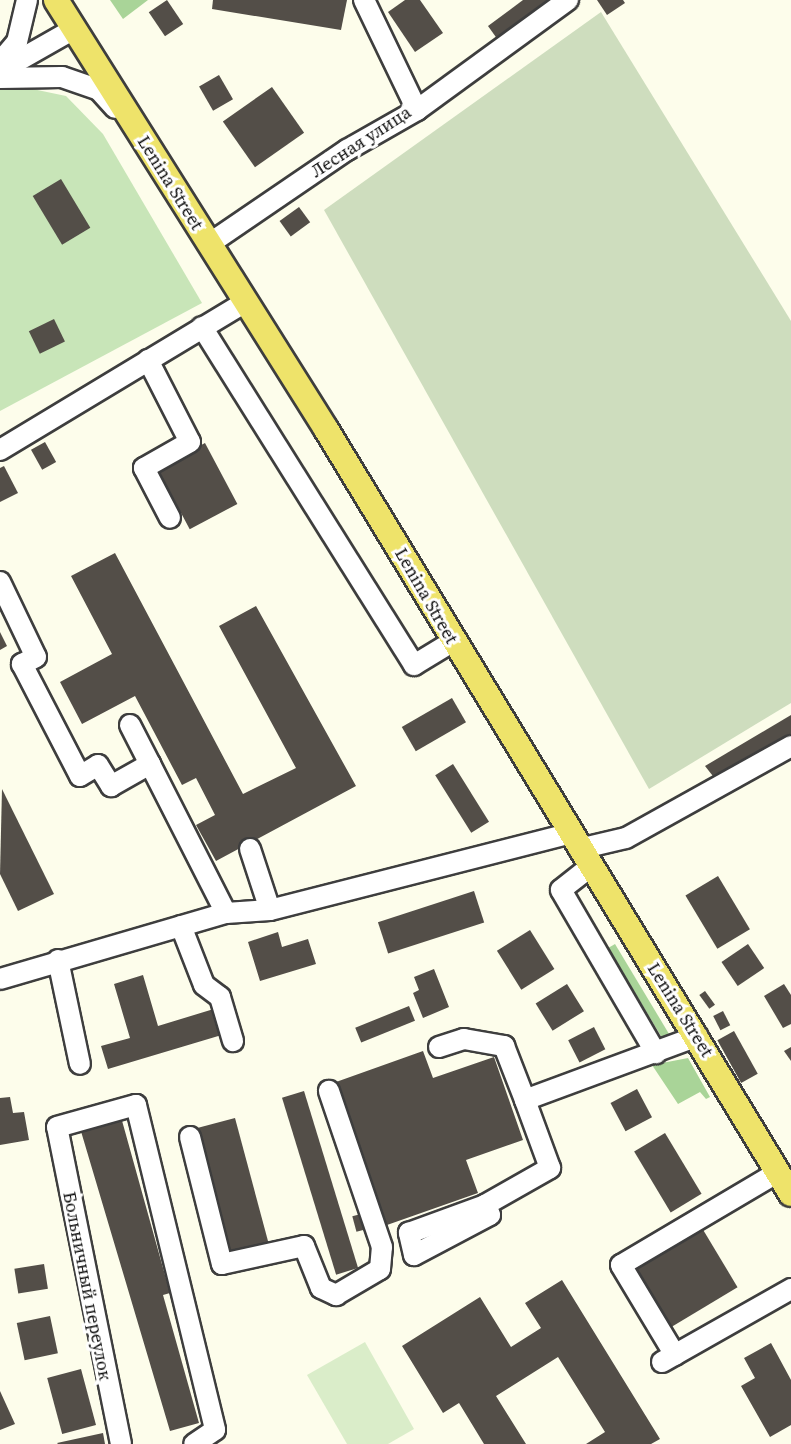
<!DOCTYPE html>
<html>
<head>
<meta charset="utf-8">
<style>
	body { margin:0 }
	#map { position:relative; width:791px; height:1444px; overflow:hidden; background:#fdfdeb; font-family:"Source Serif 4",serif }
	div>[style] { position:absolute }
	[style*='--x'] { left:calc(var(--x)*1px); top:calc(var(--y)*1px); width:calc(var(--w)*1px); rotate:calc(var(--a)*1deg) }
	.green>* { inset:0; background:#c8e5b8 }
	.forest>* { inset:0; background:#a9d498; transform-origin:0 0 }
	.cemetery>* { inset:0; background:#ceddbe }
	.pitch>* { inset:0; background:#daedc9 }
	.building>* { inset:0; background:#534e48; transform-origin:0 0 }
	.roads { filter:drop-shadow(2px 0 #3e3e3e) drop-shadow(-2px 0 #3e3e3e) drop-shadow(0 2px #3e3e3e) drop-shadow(0 -2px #3e3e3e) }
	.minor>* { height:20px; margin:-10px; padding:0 10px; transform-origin:10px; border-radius:10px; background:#fff }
	.major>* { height:24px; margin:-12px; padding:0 12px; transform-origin:12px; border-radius:12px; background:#eee36a }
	span { translate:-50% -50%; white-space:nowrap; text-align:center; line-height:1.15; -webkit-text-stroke:6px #fff; paint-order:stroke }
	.street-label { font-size:18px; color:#0b0b0b }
</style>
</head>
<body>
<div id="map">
	<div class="green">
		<i style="clip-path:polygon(23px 87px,66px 96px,103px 134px,202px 303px,0 411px,0 90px)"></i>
	</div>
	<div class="forest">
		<i style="clip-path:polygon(110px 0,148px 0,123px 19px)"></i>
		<i style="left:615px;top:944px;width:109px;height:8px;rotate:59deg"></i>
		<i style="clip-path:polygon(688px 1058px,710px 1097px,706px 1099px,700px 1092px,678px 1104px,652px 1065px)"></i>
	</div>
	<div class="cemetery">
		<i style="clip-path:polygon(601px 12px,791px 321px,791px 703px,649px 789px,324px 210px)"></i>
	</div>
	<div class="pitch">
		<i style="clip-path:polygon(365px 1342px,414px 1429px,388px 1444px,347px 1444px,307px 1375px)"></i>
	</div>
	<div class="building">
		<i style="left:167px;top:0;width:29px;height:22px;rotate:56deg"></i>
		<i style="clip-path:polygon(213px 0,347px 0,341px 30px,212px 9px)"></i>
		<i style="clip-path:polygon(405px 0,420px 0,443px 33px,415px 52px,388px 12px)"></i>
		<i style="clip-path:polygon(523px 0,552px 0,498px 40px,488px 26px)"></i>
		<i style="clip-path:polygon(597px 0,623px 0,625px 3px,607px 15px)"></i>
		<i style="left:219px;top:75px;width:28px;height:23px;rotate:60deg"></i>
		<i style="left:272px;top:87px;width:56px;height:60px;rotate:55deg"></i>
		<i style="left:61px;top:179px;width:57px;height:33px;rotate:59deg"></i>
		<i style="left:299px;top:207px;width:19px;height:24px;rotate:54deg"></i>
		<i style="left:54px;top:319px;width:25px;height:28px;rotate:64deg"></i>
		<i style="left:45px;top:442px;width:23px;height:16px;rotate:61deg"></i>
		<i style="left:205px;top:443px;width:69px;height:54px;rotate:62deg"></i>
		<i style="clip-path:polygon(4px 466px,18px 493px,0 502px,0 468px)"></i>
		<i style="clip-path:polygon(115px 553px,243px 794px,296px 768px,219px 626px,256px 606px,356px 786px,216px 861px,196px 825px,215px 815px,196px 778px,182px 785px,135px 696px,82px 724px,60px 682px,112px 654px,71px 576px)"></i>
		<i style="clip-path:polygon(0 632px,7px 646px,0 650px)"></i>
		<i style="left:452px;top:698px;width:28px;height:58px;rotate:60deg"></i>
		<i style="clip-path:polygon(791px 715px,791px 736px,716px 780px,705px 766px)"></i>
		<i style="left:453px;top:764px;width:68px;height:21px;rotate:58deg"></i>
		<i style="clip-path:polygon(2px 789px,54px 894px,18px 911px,0 874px)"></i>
		<i style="left:718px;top:876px;width:62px;height:38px;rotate:59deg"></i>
		<i style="left:474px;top:891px;width:33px;height:101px;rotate:72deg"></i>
		<i style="left:530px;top:930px;width:46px;height:39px;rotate:58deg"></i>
		<i style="clip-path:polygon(278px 932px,282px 947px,308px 939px,316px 964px,260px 981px,248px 942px)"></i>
		<i style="left:748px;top:944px;width:29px;height:32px;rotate:56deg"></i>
		<i style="clip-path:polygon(434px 969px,449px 1007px,423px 1018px,413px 993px,419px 990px,414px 977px)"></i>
		<i style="clip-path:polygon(143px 975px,158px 1026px,217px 1008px,225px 1034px,108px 1069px,101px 1046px,130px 1038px,114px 984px)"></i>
		<i style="left:567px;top:984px;width:32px;height:37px;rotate:58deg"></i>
		<i style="clip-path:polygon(784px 984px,791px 995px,791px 1024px,783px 1028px,764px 996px)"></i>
		<i style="left:705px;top:991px;width:17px;height:7px;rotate:54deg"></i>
		<i style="left:409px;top:1006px;width:16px;height:58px;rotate:68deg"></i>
		<i style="left:723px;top:1011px;width:16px;height:11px;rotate:63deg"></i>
		<i style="left:594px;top:1027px;width:25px;height:29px;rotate:63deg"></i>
		<i style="left:734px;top:1031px;width:49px;height:19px;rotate:61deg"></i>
		<i style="clip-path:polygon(791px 1047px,791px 1061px,784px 1051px)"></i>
		<i style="clip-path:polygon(423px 1051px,433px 1078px,494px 1057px,523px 1140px,466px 1160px,478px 1193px,387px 1225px,336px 1082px)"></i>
		<i style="left:637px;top:1089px;width:32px;height:30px;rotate:62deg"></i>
		<i style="left:304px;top:1091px;width:185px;height:23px;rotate:73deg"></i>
		<i style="clip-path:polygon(10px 1097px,13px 1113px,24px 1112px,29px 1140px,0 1145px,0 1098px)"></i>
		<i style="clip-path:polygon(121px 1117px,170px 1293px,163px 1295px,199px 1423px,170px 1431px,80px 1128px)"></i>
		<i style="left:235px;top:1118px;width:129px;height:41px;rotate:75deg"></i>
		<i style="left:665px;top:1133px;width:71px;height:36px;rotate:59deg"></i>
		<i style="left:361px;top:1214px;width:16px;height:9px;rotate:75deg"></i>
		<i style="left:702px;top:1228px;width:69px;height:84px;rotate:59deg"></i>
		<i style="left:44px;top:1264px;width:25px;height:30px;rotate:81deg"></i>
		<i style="clip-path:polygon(562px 1280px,660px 1439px,651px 1444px,586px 1444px,605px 1432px,558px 1357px,496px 1396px,526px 1444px,484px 1444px,459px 1403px,443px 1413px,402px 1346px,480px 1297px,511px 1347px,541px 1328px,525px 1303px)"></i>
		<i style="left:50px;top:1316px;width:38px;height:34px;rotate:78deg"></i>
		<i style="clip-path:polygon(771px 1343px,791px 1380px,791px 1425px,770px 1437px,741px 1386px,755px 1378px,744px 1358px)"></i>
		<i style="left:81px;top:1369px;width:58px;height:35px;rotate:75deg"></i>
		<i style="clip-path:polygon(0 1391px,15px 1424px,0 1430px)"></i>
		<i style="clip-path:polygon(103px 1433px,105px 1444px,58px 1444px,57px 1443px)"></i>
	</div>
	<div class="roads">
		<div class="minor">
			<i style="--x:0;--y:62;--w:26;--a:-50"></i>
			<i style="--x:17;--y:42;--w:43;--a:-76.6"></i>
			<i style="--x:0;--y:71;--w:85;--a:-29.6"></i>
			<i style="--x:0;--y:78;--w:62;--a:-0.9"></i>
			<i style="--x:62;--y:77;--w:39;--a:19"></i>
			<i style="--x:99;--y:90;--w:24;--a:48"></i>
			<i style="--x:417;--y:110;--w:187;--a:-36.1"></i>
			<i style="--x:209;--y:244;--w:167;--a:-34.3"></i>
			<i style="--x:347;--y:150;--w:81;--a:-29.7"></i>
			<i style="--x:417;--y:110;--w:122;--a:-115.7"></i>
			<i style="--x:202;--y:327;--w:399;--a:57.9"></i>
			<i style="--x:414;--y:665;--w:44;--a:-31.2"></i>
			<i style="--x:148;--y:360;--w:92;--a:62.9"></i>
			<i style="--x:190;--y:442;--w:53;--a:150.5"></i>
			<i style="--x:144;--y:468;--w:56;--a:62.5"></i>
			<i style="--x:0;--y:450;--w:286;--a:-31.1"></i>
			<i style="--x:0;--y:582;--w:83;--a:64.4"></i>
			<i style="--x:36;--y:657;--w:16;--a:153"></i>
			<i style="--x:22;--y:664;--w:126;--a:62.6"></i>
			<i style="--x:80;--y:776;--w:21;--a:-31"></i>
			<i style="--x:98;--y:765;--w:25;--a:58"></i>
			<i style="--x:111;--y:786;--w:45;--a:-29.4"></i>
			<i style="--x:150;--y:764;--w:167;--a:63"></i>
			<i style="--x:226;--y:913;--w:44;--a:-3.9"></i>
			<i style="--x:270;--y:910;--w:309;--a:-14.3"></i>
			<i style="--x:130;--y:725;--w:44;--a:62.9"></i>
			<i style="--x:250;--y:849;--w:64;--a:71.8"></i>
			<i style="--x:579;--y:849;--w:48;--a:-13.2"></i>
			<i style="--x:626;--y:838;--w:189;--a:-29.1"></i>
			<i style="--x:590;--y:867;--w:37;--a:142"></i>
			<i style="--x:561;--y:890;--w:189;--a:59.8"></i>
			<i style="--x:181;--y:926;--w:63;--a:68.7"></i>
			<i style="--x:204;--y:985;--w:20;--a:37"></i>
			<i style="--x:220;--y:997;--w:46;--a:73.5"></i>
			<i style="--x:58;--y:960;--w:106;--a:78.1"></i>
			<i style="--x:0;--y:979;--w:235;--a:-16.3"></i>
			<i style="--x:439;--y:1047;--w:26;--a:-18"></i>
			<i style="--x:464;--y:1039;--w:41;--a:9.9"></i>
			<i style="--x:504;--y:1046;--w:58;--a:68.7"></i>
			<i style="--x:190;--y:1137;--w:131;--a:75.9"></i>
			<i style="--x:222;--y:1264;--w:84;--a:-12.4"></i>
			<i style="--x:304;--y:1246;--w:45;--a:68"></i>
			<i style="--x:321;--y:1288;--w:17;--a:25"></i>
			<i style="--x:336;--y:1295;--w:51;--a:-30.6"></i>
			<i style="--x:380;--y:1269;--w:22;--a:-85"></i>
			<i style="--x:382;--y:1247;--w:165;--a:-108.8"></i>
			<i style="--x:485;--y:1205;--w:11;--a:63"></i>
			<i style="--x:490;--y:1215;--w:86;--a:152.2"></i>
			<i style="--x:414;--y:1255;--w:23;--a:-103"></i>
			<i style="--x:409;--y:1233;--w:81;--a:-20.2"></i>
			<i style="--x:485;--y:1205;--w:75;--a:-29.6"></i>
			<i style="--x:550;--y:1168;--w:72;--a:-110.2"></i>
			<i style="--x:525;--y:1100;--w:184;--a:-20.3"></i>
			<i style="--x:675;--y:1355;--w:105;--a:-121"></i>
			<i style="--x:621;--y:1265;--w:182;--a:-30.6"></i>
			<i style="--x:662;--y:1362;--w:148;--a:-29.5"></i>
			<i style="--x:121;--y:1444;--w:323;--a:-101.4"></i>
			<i style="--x:57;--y:1127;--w:82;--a:-15.6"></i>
			<i style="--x:136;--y:1105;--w:334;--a:76.3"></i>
			<i style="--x:215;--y:1430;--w:25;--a:146"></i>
		</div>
		<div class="major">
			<i style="--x:56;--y:0;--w:507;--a:57.81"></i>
			<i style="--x:326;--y:429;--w:895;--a:58.71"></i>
		</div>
	</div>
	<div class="street-label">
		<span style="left:361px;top:142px;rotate:-33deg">Лесная улица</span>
		<span style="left:170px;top:183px;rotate:58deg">Lenina Street</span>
		<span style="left:426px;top:596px;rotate:60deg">Lenina Street</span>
		<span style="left:680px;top:1010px;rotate:58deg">Lenina Street</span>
		<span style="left:87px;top:1286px;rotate:79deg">Больничный переулок</span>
	</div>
</div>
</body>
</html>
